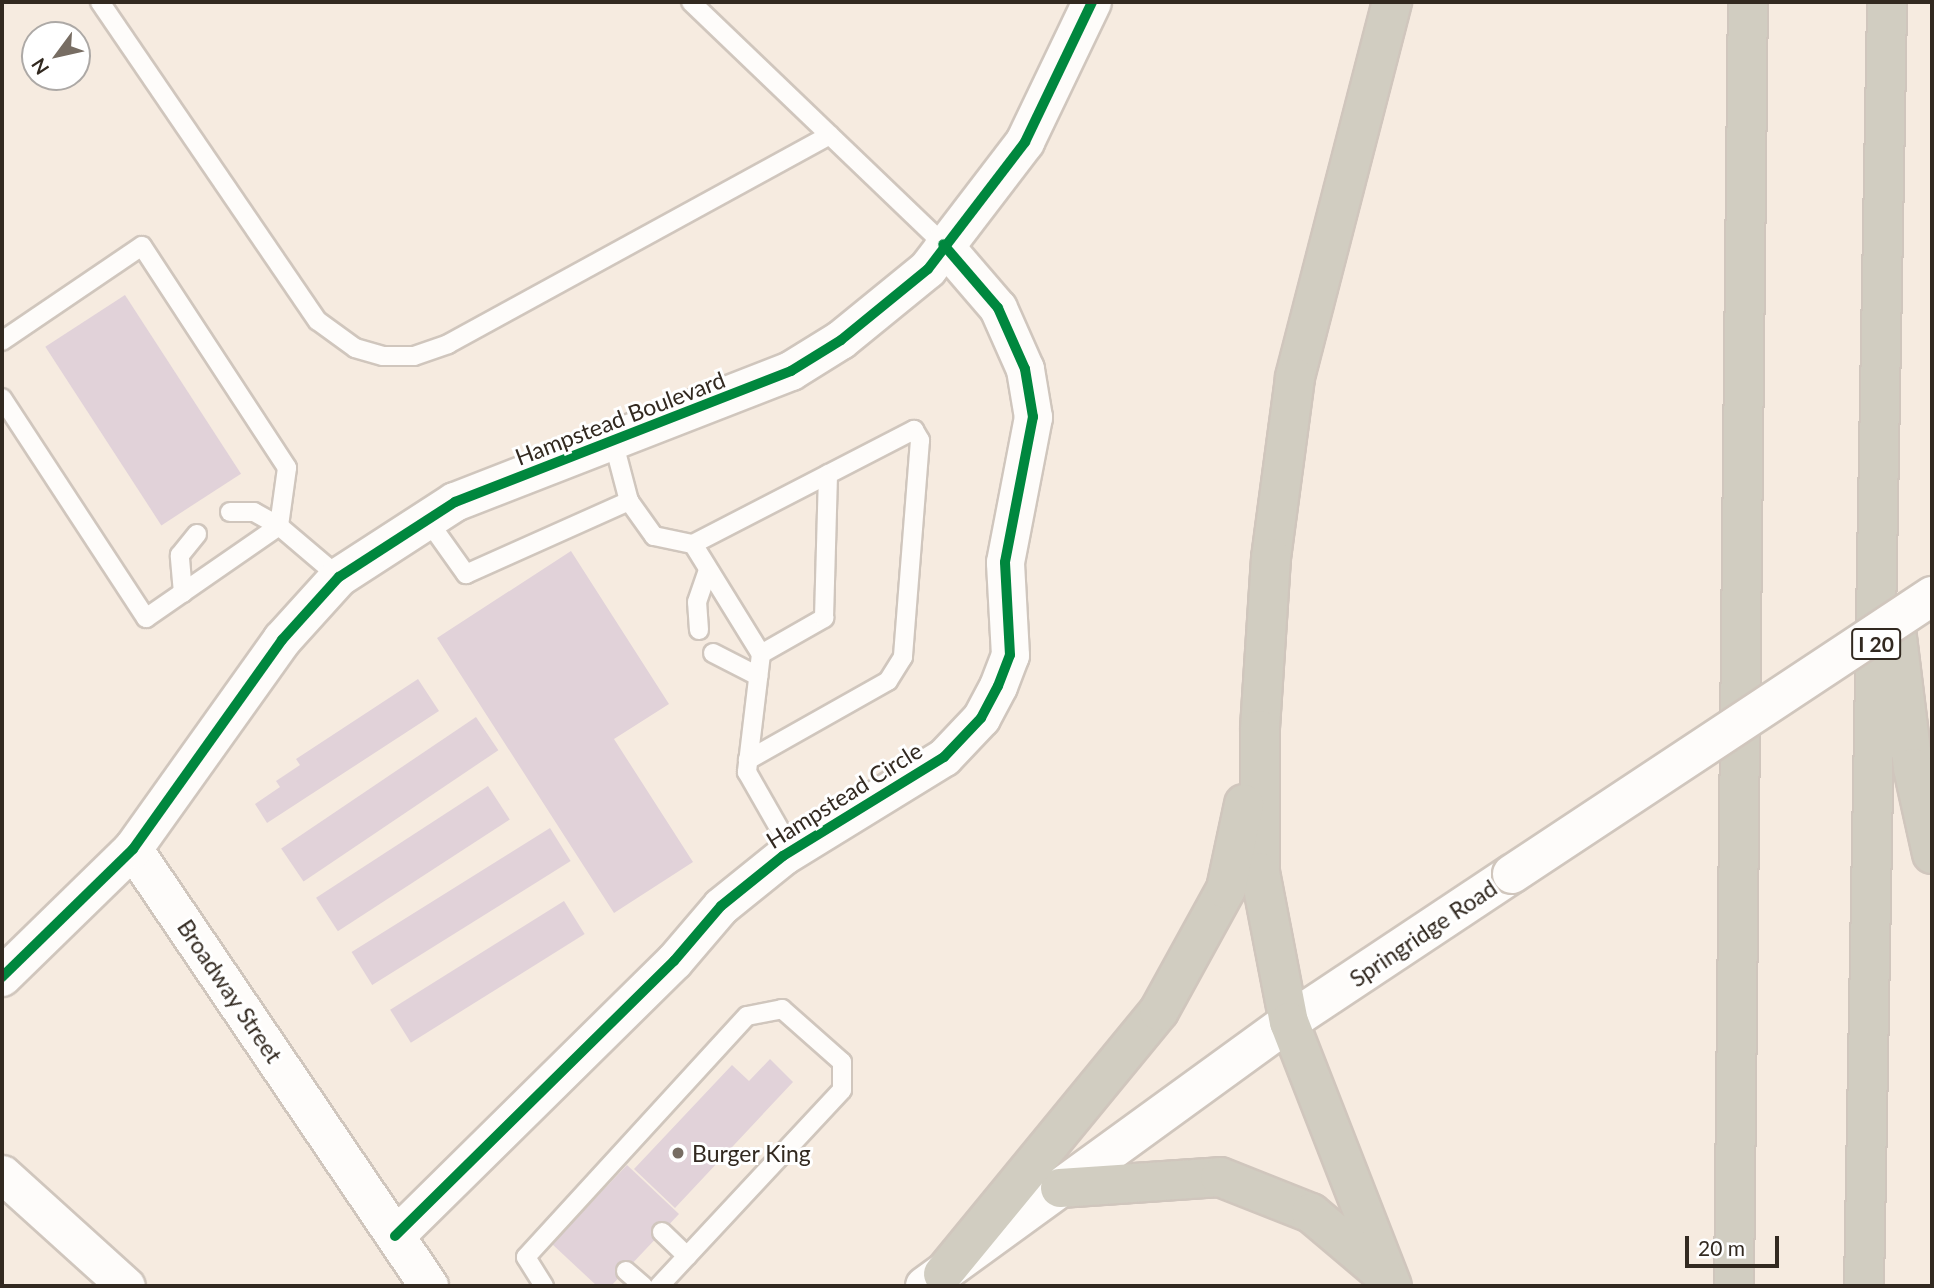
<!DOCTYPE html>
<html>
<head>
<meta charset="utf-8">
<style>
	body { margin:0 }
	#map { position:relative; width:1934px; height:1288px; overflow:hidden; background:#f6ebe0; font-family:Lato,sans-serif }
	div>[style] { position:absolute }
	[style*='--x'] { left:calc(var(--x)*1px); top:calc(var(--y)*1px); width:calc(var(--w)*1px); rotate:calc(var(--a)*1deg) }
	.building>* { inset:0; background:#e1d2d9; transform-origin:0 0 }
	.roads { filter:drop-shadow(2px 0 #d0c6bd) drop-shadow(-2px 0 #d0c6bd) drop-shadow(0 2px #d0c6bd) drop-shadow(0 -2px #d0c6bd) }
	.lane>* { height:18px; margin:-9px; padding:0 9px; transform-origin:9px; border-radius:9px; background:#fefcfa }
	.street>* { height:37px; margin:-18.5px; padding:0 18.5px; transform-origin:18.5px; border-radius:18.5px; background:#fefcfa }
	.secondary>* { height:38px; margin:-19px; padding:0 19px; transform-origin:19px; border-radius:19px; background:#fefcfa }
	.highway>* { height:38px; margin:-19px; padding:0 19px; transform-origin:19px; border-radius:19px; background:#d1cdc1 }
	.bridges { filter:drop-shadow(2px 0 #d0c6bd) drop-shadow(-2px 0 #d0c6bd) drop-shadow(0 2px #d0c6bd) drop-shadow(0 -2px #d0c6bd) }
	.secondary-bridge>* { height:38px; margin:-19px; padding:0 19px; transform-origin:19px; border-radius:19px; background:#fefcfa }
	.cycleway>* { height:10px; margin:-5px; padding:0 5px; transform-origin:5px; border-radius:5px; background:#00873e }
	.dots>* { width:19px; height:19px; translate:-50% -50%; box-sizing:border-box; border:4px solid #fff; border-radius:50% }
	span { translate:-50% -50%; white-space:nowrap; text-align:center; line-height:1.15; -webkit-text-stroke:6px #fff; paint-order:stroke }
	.shield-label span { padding:2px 5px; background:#fff; border:2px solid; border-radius:5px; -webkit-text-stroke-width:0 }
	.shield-label { font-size:21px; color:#322920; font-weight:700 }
	.street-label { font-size:23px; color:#322920 }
	.poi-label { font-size:23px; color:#322920 }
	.left { translate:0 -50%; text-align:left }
	.frame { position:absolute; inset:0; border:4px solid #322920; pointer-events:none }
	.north { position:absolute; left:21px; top:21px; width:70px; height:70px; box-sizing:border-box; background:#fff; border:2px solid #ada9a6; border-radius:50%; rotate:237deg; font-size:19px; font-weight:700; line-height:28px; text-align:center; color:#322920 }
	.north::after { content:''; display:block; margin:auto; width:24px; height:32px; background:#776d63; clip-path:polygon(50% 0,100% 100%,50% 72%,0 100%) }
	.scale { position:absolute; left:1685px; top:1236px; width:94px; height:32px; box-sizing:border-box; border:4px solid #322920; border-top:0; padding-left:9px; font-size:21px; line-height:24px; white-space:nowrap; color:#322920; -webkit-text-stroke:5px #fff; paint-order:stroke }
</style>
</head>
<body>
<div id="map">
	<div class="building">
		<i style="left:125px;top:295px;width:213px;height:95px;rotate:57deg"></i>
		<i style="clip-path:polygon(571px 551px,669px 704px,614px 739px,693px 862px,614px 913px,437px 638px)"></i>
		<i style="clip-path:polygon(418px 679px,439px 711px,267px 823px,255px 804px,280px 787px,276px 781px,300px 765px,296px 759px)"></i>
		<i style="left:476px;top:717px;width:40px;height:235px;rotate:56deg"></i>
		<i style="left:488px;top:786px;width:40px;height:205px;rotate:57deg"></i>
		<i style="left:550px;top:828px;width:39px;height:234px;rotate:58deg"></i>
		<i style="left:564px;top:901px;width:39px;height:205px;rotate:58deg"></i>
		<i style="clip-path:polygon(770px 1059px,793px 1082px,675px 1208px,634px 1169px,732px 1065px,749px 1081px)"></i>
		<i style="clip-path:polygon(627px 1165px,679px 1214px,611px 1286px,597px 1286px,552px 1244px)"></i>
	</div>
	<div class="roads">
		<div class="lane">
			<i style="--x:100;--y:2;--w:386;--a:55.7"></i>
			<i style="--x:318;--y:321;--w:46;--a:36.1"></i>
			<i style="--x:355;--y:348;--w:29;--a:16"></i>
			<i style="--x:383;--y:356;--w:31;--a:0"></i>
			<i style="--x:414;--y:356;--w:36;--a:-19"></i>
			<i style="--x:448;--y:344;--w:435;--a:-28.7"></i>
			<i style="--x:691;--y:2;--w:349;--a:43.8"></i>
			<i style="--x:2;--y:341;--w:169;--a:-34.2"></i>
			<i style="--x:142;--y:246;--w:265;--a:56.8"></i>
			<i style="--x:287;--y:468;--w:59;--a:97.9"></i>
			<i style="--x:2;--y:398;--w:263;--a:56.8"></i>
			<i style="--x:146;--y:618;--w:162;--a:-34.7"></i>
			<i style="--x:614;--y:444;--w:59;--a:75.3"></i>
			<i style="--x:629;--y:501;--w:43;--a:54.5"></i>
			<i style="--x:654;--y:536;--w:40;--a:12"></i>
			<i style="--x:693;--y:544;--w:129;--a:58.3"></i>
			<i style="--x:761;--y:654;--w:119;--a:96.8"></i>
			<i style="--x:747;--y:772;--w:91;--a:60.3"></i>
			<i style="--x:230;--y:512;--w:24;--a:0"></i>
			<i style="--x:254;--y:512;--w:29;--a:29"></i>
			<i style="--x:279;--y:526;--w:79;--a:40.4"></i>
			<i style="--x:426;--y:518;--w:69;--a:54.5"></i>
			<i style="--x:466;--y:574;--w:179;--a:-24.1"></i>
			<i style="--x:693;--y:544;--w:249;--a:-27.3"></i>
			<i style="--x:914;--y:430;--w:12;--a:59"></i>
			<i style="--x:920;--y:440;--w:218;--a:94.5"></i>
			<i style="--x:903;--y:657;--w:28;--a:122"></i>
			<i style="--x:888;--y:681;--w:161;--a:150.6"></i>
			<i style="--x:183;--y:593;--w:38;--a:-95"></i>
			<i style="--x:180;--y:555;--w:27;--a:-51"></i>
			<i style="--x:699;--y:630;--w:28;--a:-94"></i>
			<i style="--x:697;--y:602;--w:34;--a:-71"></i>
			<i style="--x:713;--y:653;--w:51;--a:27.1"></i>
			<i style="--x:761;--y:654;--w:73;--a:-29.7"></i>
			<i style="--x:824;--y:618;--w:144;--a:-88.4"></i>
			<i style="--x:662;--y:1232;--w:35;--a:44"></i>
			<i style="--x:626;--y:1271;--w:23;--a:41"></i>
			<i style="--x:544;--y:1286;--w:34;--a:-122"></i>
			<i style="--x:526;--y:1257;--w:327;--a:-47.5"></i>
			<i style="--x:747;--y:1016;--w:36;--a:-11"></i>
			<i style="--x:782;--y:1009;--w:80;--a:41.5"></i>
			<i style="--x:842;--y:1062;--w:28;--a:90"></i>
			<i style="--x:842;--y:1090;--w:268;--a:133"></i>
		</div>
		<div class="street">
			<i style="--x:2;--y:1174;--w:167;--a:42.1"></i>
			<i style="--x:395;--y:1236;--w:392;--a:-44.6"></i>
			<i style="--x:674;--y:961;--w:72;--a:-49.5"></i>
			<i style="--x:721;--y:906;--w:80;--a:-38.9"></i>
			<i style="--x:783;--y:856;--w:189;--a:-31.6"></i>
			<i style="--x:944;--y:757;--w:54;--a:-46.5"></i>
			<i style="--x:981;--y:718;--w:36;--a:-62"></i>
			<i style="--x:998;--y:686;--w:33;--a:-69"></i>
			<i style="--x:1010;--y:655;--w:93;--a:-93.1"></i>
			<i style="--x:1005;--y:562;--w:148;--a:-79.1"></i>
			<i style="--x:1033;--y:417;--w:49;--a:-99.5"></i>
			<i style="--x:1025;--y:369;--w:67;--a:-113.9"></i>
			<i style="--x:998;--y:308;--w:84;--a:-130.7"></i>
		</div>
		<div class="secondary">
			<i style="--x:133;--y:849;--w:528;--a:55.89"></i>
			<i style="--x:2;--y:977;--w:183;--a:-44.3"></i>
			<i style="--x:133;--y:849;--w:257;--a:-54.5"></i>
			<i style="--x:282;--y:640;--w:85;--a:-47.9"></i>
			<i style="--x:339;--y:577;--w:138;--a:-32.9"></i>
			<i style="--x:455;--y:502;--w:361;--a:-21.3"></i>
			<i style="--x:791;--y:371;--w:59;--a:-31.8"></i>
			<i style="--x:841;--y:340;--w:112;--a:-39.2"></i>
			<i style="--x:928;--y:269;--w:160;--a:-52.6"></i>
			<i style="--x:1025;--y:142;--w:155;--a:-64.4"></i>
			<i style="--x:925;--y:1286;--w:450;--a:-36"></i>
			<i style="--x:1289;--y:1022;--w:268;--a:-33.6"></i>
		</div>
		<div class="highway">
			<i style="--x:1392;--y:2;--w:388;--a:104.5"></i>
			<i style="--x:1295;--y:378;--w:182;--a:97.6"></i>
			<i style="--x:1271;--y:558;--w:172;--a:93.7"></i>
			<i style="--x:1260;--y:730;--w:142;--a:90"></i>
			<i style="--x:1260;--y:872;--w:153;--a:79.1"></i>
			<i style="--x:1289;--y:1022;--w:283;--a:68.7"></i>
			<i style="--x:1896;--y:629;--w:140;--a:83"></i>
			<i style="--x:1913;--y:768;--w:88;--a:77.5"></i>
			<i style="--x:1060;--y:1188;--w:160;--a:-3.9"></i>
			<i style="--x:1220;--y:1177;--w:98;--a:21.6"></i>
			<i style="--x:1311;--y:1213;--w:93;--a:40.2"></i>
			<i style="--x:943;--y:1274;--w:340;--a:-50.6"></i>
			<i style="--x:1159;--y:1011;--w:139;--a:-61.2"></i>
			<i style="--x:1226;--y:889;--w:87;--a:-78"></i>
			<i style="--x:1734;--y:1286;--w:1284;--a:-89.38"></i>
			<i style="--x:1864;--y:1286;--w:1284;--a:-88.97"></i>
		</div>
	</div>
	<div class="bridges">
		<div class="secondary-bridge">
			<i style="--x:1512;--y:874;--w:504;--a:-33.5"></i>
		</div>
	</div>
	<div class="cycleway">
		<i style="--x:2;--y:977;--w:183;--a:-44.3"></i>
		<i style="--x:133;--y:849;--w:257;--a:-54.5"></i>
		<i style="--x:282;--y:640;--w:85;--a:-47.9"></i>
		<i style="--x:339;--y:577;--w:138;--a:-32.9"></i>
		<i style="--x:455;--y:502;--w:361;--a:-21.3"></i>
		<i style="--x:791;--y:371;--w:59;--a:-31.8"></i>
		<i style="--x:841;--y:340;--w:112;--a:-39.2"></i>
		<i style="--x:928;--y:269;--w:160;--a:-52.6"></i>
		<i style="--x:1025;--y:142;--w:155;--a:-64.4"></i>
		<i style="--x:395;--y:1236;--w:392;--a:-44.6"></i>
		<i style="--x:674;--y:961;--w:72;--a:-49.5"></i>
		<i style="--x:721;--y:906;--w:80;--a:-38.9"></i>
		<i style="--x:783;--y:856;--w:189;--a:-31.6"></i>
		<i style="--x:944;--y:757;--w:54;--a:-46.5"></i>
		<i style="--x:981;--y:718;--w:36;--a:-62"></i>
		<i style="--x:998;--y:686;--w:33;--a:-69"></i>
		<i style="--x:1010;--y:655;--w:93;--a:-93.1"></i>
		<i style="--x:1005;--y:562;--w:148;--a:-79.1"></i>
		<i style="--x:1033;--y:417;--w:49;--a:-99.5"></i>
		<i style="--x:1025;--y:369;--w:67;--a:-113.9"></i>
		<i style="--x:998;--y:308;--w:84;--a:-130.7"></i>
	</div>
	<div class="dots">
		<i style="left:678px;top:1153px;background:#776d63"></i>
	</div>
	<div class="shield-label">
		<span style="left:1876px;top:644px">I 20</span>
	</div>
	<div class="street-label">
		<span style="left:620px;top:418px;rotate:-21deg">Hampstead Boulevard</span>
		<span style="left:844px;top:795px;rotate:-32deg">Hampstead Circle</span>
		<span style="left:1423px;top:933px;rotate:-34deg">Springridge Road</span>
		<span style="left:230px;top:991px;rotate:56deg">Broadway Street</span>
	</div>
	<div class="poi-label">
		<span class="left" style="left:692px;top:1153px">Burger King</span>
	</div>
	<div class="frame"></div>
	<div class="north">N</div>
	<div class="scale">20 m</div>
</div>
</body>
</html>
